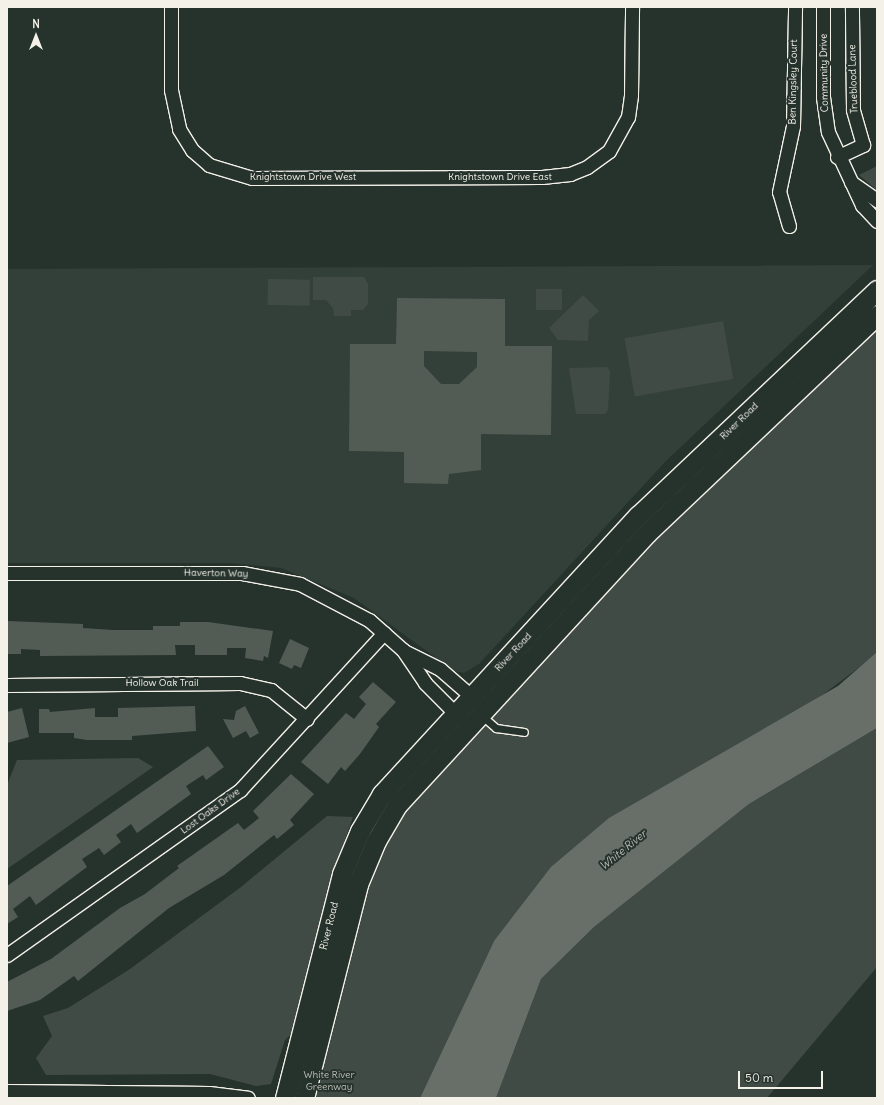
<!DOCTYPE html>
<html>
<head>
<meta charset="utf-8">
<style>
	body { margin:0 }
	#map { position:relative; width:884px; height:1105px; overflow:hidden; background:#26332d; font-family:Delius,sans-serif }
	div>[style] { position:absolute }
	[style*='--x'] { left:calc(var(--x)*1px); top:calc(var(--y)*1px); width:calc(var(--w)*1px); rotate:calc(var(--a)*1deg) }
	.built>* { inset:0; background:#333f39 }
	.green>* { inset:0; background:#414b45; transform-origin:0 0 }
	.water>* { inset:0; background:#676f68 }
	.building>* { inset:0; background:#525c55 }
	.roads { filter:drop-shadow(1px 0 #f4f1e8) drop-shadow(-1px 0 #f4f1e8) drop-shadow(0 1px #f4f1e8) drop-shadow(0 -1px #f4f1e8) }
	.service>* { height:7px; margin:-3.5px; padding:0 3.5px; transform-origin:3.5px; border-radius:3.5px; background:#26332d }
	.minor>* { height:13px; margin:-6.5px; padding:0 6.5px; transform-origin:6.5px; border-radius:6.5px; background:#26332d }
	.secondary>* { height:19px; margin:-9.5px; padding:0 9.5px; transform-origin:9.5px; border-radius:9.5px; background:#26332d }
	span { translate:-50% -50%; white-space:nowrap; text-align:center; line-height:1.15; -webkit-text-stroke:4px #26332d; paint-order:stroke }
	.street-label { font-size:10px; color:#f4f1e8 }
	.park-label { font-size:10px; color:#bebfb7 }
	.water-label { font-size:11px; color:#bcbdb5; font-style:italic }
	.frame { position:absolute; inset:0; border:8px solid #f4f1e8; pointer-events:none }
	.north { position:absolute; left:16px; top:16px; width:40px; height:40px; -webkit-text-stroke:3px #26332d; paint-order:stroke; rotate:0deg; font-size:11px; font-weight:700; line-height:16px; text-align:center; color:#f4f1e8 }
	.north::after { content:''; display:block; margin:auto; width:14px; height:18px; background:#f4f1e8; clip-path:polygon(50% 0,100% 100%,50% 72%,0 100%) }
	.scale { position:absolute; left:738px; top:1071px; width:85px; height:18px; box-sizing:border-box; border:2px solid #f4f1e8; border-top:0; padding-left:5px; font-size:12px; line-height:14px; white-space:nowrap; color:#f4f1e8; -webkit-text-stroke:3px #26332d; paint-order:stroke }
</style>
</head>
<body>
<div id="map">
	<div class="built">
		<i style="clip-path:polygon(873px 265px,665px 462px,479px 664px,464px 673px,454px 671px,354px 598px,281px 568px,230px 563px,7px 563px,7px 269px)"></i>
	</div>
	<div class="green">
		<i style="clip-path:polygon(877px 166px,877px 190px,859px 175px)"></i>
		<i style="clip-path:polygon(313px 277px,364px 277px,368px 284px,368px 304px,363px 310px,351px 310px,351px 316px,334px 316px,333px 308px,326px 300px,313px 300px)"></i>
		<i style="left:268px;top:279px;width:42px;height:26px;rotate:1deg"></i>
		<i style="left:536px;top:289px;width:26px;height:21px"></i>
		<i style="clip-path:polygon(583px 295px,599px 311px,589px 320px,588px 341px,558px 340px,549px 328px)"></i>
		<i style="clip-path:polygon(877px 314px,877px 654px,494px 941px,420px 1098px,312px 1098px,366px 864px,446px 749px)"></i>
		<i style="left:723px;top:321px;width:59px;height:100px;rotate:80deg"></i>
		<i style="clip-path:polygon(607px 367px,610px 371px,608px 410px,605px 414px,576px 414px,569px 368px)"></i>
		<i style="clip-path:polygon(877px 728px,877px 967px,767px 1098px,496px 1098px,541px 979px,594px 927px,749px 804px)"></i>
		<i style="clip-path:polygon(138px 758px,153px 767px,7px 869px,7px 785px,17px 760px)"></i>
		<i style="clip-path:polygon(327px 816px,353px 817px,332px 877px,291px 1034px,285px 1040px,271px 1084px,256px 1086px,210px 1074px,46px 1075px,36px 1058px,52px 1036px,43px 1016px,68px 1008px,130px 969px,241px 887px)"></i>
	</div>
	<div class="water">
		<i style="clip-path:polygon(877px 652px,877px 728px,749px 804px,594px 927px,541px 979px,496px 1098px,420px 1098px,494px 941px,551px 867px,609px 818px,838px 686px)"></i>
	</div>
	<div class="building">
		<i style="clip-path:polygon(evenodd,397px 298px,505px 299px,505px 346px,552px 346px,551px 435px,481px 434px,481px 470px,449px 474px,448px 484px,404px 483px,404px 452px,349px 451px,350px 344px,396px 344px,397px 298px,424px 351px,477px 352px,477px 367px,459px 384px,441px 384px,424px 366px,424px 351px)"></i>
		<i style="clip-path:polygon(7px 621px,83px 624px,83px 628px,113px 630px,153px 630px,153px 626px,180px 626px,180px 622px,208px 622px,273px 631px,268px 658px,264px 656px,263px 661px,245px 658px,246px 648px,227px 648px,227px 655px,195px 655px,195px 645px,175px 645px,176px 655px,40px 656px,40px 650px,21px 649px,21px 654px,7px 654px)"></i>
		<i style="clip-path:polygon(290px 639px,309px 648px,301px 668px,294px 665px,292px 669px,279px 663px)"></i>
		<i style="clip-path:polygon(373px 682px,396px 702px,376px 724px,379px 727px,360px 754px,345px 771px,341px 767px,328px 784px,301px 762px,346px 713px,354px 719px,366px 704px,359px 697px)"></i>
		<i style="clip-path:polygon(195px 706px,196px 731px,132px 736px,132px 740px,87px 740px,74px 738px,74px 733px,39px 733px,39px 709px,49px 709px,50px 712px,95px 708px,95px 717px,118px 717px,118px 708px)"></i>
		<i style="clip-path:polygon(245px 706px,259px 733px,250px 738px,246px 731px,233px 738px,223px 719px,234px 720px,236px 711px)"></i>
		<i style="clip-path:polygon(22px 708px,29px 737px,7px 743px,7px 712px)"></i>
		<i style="clip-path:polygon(208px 746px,224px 767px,206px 780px,203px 775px,186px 786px,191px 794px,137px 833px,131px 824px,116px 835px,121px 842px,104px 855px,99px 848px,82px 859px,87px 867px,36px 905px,30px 896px,13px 909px,18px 917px,7px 924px,7px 886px)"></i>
		<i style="clip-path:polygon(291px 774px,314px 794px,290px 820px,294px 825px,277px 839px,274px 835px,224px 875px,169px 908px,78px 981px,74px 976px,40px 1000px,7px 1011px,7px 982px,51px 959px,120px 908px,145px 894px,179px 868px,177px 866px,238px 823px,244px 830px,259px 818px,253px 811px)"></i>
	</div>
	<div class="roads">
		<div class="service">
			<i style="--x:481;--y:715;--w:20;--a:41"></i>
			<i style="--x:496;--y:728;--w:28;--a:8"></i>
		</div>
		<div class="minor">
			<i style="--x:171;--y:7;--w:83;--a:90"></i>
			<i style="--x:171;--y:90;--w:40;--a:78"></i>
			<i style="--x:179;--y:129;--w:25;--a:58"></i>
			<i style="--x:192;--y:150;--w:23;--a:41"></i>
			<i style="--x:209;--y:165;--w:45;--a:16.8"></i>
			<i style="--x:252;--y:178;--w:290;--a:-0.2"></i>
			<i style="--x:542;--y:177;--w:28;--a:-6"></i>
			<i style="--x:570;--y:174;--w:18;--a:-22"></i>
			<i style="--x:587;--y:167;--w:27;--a:-36"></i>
			<i style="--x:609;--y:151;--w:39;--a:-61"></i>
			<i style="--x:628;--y:117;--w:22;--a:-82"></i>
			<i style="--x:631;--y:95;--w:88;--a:-89.3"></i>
			<i style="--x:823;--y:7;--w:90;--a:90"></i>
			<i style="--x:823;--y:97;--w:35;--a:82"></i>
			<i style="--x:828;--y:132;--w:81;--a:65"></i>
			<i style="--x:862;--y:205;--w:22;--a:47"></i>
			<i style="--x:837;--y:157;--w:29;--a:-25"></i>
			<i style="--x:863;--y:145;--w:37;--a:-106"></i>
			<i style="--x:853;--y:109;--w:102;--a:-90.6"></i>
			<i style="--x:851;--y:182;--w:32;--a:35"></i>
			<i style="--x:789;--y:226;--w:35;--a:-106"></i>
			<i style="--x:779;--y:192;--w:67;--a:-78"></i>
			<i style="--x:793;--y:126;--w:119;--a:-89"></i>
			<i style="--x:7;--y:573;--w:235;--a:0"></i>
			<i style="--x:242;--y:573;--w:59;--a:10.7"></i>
			<i style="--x:300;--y:584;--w:78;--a:27.6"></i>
			<i style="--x:369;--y:620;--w:45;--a:41.4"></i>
			<i style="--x:403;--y:650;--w:40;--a:56"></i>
			<i style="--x:425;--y:683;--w:51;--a:45"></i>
			<i style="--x:404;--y:651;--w:40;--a:26.6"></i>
			<i style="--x:440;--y:669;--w:50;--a:41"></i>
			<i style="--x:7;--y:685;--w:233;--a:-0.5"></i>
			<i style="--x:240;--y:683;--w:32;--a:13"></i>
			<i style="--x:271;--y:690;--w:46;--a:38.9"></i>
			<i style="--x:7;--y:955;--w:286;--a:-35.3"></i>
			<i style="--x:240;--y:790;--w:213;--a:-47.5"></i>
			<i style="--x:7;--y:1091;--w:202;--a:0.6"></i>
			<i style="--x:209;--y:1093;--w:39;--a:7"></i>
		</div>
		<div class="secondary">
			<i style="--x:285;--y:1098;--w:231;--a:-75.7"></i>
			<i style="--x:342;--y:874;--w:47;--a:-67.3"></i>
			<i style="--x:360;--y:831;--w:43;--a:-59.3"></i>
			<i style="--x:382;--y:794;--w:378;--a:-47.4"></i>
			<i style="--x:638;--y:516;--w:329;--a:-43.4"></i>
			<i style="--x:304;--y:1098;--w:221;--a:-75.8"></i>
			<i style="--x:358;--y:884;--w:47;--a:-67.3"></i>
			<i style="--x:376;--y:841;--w:42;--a:-59.7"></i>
			<i style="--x:397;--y:805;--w:369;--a:-47.4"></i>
			<i style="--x:647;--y:533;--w:317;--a:-43.5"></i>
		</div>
	</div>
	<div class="street-label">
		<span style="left:824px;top:73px;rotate:-91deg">Community Drive</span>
		<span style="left:853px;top:79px;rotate:-92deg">Trueblood Lane</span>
		<span style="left:793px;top:82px;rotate:-89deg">Ben Kingsley Court</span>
		<span style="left:303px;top:177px">Knightstown Drive West</span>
		<span style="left:500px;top:177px">Knightstown Drive East</span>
		<span style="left:739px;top:421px;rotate:-44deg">River Road</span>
		<span style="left:216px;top:573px;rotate:1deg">Haverton Way</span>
		<span style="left:513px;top:652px;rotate:-47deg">River Road</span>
		<span style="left:162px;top:683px">Hollow Oak Trail</span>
		<span style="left:210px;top:811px;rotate:-36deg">Lost Oaks Drive</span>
		<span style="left:329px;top:926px;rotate:-76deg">River Road</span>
	</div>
	<div class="park-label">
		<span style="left:329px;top:1080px">White River<br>Greenway</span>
	</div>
	<div class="water-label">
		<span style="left:623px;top:850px;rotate:-39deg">White River</span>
	</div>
	<div class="frame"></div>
	<div class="north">N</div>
	<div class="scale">50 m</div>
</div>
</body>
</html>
